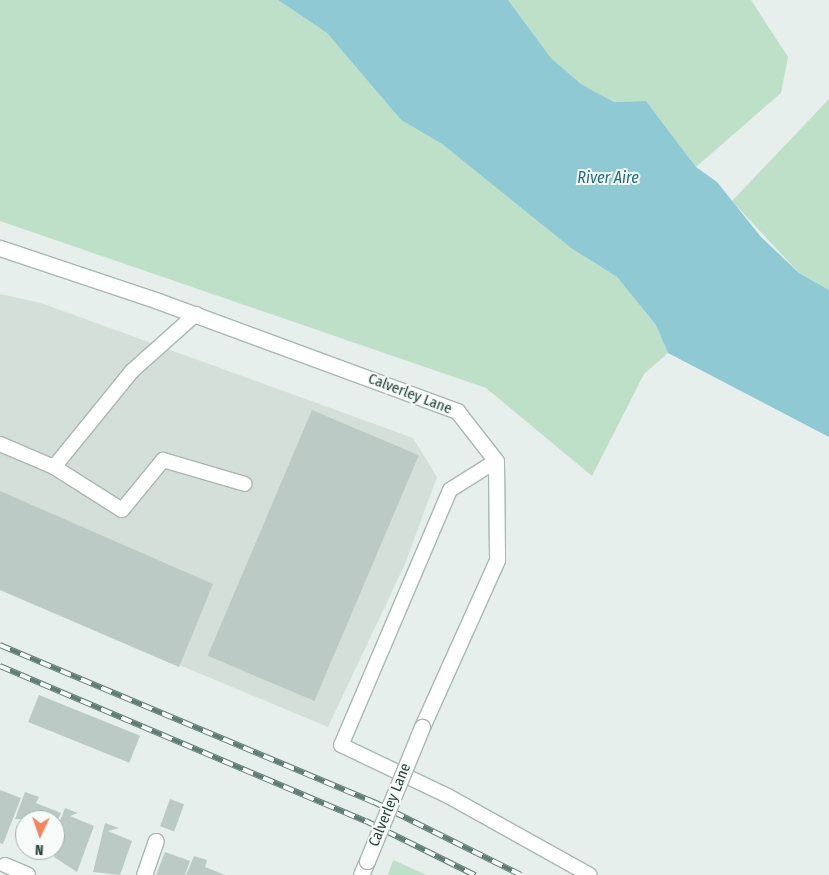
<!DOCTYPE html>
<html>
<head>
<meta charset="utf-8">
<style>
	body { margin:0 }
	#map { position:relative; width:829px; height:875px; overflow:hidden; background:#e6efeb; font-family:"Fira Sans Condensed",sans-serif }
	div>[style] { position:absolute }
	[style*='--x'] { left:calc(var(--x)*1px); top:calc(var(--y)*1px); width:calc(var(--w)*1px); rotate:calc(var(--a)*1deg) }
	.built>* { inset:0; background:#d4dfda }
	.green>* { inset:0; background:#bfe0c8 }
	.water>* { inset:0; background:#8ec9d4 }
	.building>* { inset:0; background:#bbcac4; transform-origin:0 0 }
	.roads { filter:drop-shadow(1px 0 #a8b8b2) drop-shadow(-1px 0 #a8b8b2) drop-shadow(0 1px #a8b8b2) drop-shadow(0 -1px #a8b8b2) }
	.lane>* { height:14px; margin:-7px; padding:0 7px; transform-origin:7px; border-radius:7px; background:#fff }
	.street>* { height:15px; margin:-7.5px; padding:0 7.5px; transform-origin:7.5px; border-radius:7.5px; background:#fff }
	.rail>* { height:5.5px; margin-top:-2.75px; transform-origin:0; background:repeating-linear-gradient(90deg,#f7fbf9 0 11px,#5f7d75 0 22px); box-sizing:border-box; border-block:1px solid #5f7d75 }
	.bridges { filter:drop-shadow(1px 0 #a8b8b2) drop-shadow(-1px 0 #a8b8b2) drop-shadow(0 1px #a8b8b2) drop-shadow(0 -1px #a8b8b2) }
	.street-bridge>* { height:15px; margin:-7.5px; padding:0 7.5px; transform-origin:7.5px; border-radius:7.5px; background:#fff }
	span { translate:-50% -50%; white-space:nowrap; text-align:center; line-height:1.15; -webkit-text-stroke:4px #f7fbf9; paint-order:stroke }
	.street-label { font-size:15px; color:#24423a }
	.water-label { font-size:16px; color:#1c6f80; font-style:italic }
	.north { position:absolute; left:15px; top:810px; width:50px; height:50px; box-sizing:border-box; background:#f7fbf9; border:1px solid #a3b1ad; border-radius:50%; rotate:183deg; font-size:14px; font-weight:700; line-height:20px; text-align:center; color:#24423a }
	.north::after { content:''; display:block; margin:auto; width:18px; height:22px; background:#f4845f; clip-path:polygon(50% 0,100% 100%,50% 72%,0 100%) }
</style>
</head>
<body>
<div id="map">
	<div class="built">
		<i style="clip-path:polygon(0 294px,41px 303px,413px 438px,437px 477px,405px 564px,328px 727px,0 590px)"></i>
	</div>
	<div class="green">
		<i style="clip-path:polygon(0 0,278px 0,327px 33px,401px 120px,442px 144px,571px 248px,617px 277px,656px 325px,668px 353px,644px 374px,592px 476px,486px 388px,0 221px)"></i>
		<i style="clip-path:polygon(508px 0,751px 0,788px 57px,781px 93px,696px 167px,646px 101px,614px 102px,581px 84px,551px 58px)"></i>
		<i style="clip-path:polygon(829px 99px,829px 290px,799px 273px,732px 201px)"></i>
		<i style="clip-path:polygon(393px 860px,427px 875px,388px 875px)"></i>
	</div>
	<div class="water">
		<i style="clip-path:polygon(278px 0,508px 0,551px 58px,581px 84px,614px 102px,646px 101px,696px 167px,717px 182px,761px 237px,799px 273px,829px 290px,829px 437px,668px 353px,656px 325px,617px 277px,571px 248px,442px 144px,401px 120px,327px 33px)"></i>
	</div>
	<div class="building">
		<i style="left:312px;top:410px;width:116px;height:267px;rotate:23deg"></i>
		<i style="clip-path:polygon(0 491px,213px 584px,179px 667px,0 590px)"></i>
		<i style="left:39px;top:695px;width:109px;height:29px;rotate:22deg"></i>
		<i style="clip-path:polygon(0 790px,21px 798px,3px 844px,0 843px)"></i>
		<i style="clip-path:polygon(25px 792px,39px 797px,36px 803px,61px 813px,55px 828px,55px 820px,15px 819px)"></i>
		<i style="left:170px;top:799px;width:15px;height:29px;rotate:20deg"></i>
		<i style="clip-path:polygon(65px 808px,78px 813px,70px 816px,94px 826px,77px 872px,54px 857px,62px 837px,55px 834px)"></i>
		<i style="clip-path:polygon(105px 823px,119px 828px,108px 831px,132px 841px,120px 875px,93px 872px)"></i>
		<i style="clip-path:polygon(32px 850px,47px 850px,43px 859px,30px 855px)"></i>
		<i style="clip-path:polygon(165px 852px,190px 861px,185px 875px,156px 875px)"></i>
		<i style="clip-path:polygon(194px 856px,207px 860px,205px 867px,225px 875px,186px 875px)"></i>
	</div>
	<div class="roads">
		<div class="lane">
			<i style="--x:0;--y:444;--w:59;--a:23.1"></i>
			<i style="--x:54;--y:467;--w:124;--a:-50.9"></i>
			<i style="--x:132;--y:371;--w:86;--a:-41.7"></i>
			<i style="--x:496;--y:461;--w:54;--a:147.8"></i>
			<i style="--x:450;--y:490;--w:277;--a:113.1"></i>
			<i style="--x:341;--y:745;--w:119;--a:25.5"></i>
			<i style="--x:448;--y:796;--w:162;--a:29.1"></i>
			<i style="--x:54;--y:467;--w:80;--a:32.3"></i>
			<i style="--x:122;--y:510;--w:65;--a:-50.6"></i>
			<i style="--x:163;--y:460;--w:85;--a:16.3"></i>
			<i style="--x:5;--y:865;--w:25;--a:23"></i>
		</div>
		<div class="street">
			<i style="--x:0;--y:248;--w:167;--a:18.5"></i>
			<i style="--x:158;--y:301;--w:319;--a:20.2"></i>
			<i style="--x:457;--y:411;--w:63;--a:52"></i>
			<i style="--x:496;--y:461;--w:99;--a:89.4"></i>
			<i style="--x:497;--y:560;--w:183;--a:114.2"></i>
			<i style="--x:144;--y:875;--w:36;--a:-71"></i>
			<i style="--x:361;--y:875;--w:15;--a:-67"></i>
		</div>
	</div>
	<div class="rail">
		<i style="--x:0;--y:645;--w:406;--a:22.8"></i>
		<i style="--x:374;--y:802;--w:164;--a:26.4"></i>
		<i style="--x:0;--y:666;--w:397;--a:23"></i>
		<i style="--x:366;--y:821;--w:122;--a:26.4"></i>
	</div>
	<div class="bridges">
		<div class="street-bridge">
			<i style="--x:367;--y:861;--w:145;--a:-67.7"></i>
		</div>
	</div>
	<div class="street-label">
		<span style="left:410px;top:394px;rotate:21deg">Calverley Lane</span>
		<span style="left:390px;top:805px;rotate:-68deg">Calverley Lane</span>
	</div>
	<div class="water-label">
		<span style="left:608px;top:178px">River Aire</span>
	</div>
	<div class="north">N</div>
</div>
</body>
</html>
